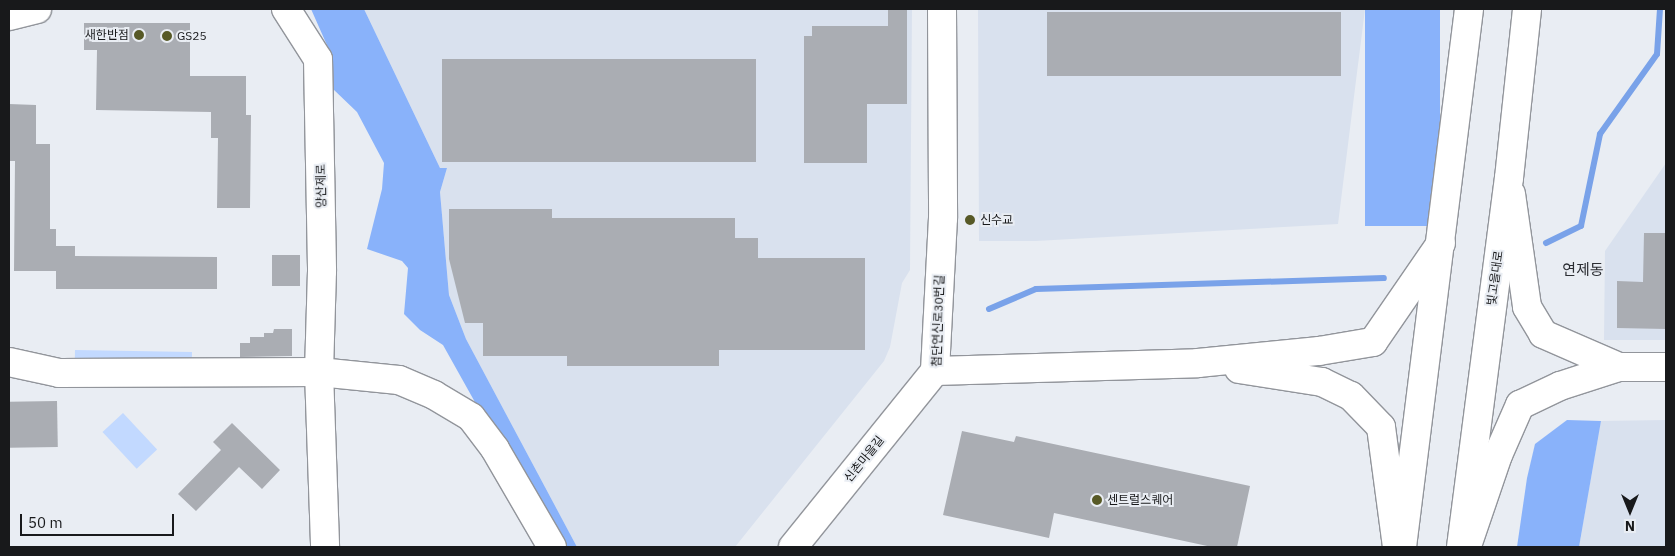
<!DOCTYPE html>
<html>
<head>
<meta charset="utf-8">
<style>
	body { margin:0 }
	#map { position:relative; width:1675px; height:556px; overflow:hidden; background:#e9edf3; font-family:"IBM Plex Sans","Noto Sans KR",sans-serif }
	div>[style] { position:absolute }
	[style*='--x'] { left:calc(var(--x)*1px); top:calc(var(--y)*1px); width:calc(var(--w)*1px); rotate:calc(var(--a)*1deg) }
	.built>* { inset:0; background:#d9e1ee }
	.green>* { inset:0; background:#c2d9ff; transform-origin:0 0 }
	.forest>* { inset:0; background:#89b2fa; transform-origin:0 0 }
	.stream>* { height:6px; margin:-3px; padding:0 3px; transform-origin:3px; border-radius:3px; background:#79a2e9 }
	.building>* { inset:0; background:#aaadb3; transform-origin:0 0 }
	.roads { filter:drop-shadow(1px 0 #92959b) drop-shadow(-1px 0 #92959b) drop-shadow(0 1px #92959b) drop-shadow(0 -1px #92959b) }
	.minor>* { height:28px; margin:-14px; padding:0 14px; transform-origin:14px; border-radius:14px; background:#fff }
	.major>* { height:28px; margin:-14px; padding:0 14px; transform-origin:14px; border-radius:14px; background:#fff }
	.dots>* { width:14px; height:14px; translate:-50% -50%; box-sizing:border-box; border:2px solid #e9edf3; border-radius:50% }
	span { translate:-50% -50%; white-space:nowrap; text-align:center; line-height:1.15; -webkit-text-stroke:4px #e9edf3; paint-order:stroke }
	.poi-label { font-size:12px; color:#18191b }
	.right { translate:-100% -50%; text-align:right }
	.left { translate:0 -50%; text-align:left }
	.street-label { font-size:12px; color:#18191b }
	.quarter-label { font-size:15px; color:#2c2e33 }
	.frame { position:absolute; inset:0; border:10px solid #18191b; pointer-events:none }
	.north { position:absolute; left:1605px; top:486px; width:50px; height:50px; -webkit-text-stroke:4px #e9edf3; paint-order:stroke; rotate:180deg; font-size:14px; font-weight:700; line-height:20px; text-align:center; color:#18191b }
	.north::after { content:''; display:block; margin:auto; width:18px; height:22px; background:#18191b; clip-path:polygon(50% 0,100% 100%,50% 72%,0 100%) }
	.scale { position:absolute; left:20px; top:514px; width:154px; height:22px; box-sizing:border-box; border:2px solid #18191b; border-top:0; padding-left:6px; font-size:15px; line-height:18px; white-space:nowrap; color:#18191b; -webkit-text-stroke:4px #e9edf3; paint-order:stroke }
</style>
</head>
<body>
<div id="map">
	<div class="built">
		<i style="clip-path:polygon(364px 9px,912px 9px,910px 270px,902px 283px,890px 347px,884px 361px,735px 547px,577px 547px,466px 339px,449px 295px,440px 192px,447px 168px,440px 168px)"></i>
		<i style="clip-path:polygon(978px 9px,1365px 9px,1338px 224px,1036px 241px,979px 241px)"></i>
		<i style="clip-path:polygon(1666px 163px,1666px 340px,1604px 340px,1605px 251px)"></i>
		<i style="clip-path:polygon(1666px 420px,1666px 547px,1579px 547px,1601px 421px)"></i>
	</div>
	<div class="green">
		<i style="left:75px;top:350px;width:117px;height:14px;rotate:1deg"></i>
		<i style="left:123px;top:413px;width:50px;height:28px;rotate:47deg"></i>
	</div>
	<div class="forest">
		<i style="clip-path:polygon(311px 9px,364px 9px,440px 168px,447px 168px,440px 192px,449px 295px,466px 339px,577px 547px,556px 547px,443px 345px,420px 330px,404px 314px,408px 268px,402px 261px,367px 249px,382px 189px,384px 163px,357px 112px,333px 89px,330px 52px)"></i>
		<i style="left:1365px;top:9px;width:75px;height:217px"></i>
		<i style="clip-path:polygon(1567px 420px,1601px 421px,1579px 547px,1517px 547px,1527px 478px,1535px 444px)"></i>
	</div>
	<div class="stream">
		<i style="--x:1546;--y:243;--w:39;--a:-26"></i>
		<i style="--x:1581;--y:226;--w:94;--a:-78.3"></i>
		<i style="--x:1600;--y:134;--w:98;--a:-54.5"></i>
		<i style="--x:1657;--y:54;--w:45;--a:-86.2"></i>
		<i style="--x:989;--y:309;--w:51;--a:-23.1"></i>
		<i style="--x:1036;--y:289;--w:348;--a:-1.8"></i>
	</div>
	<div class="building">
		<i style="clip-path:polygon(888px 10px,907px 10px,907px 104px,867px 104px,867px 163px,804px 163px,804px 36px,812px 36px,812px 26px,888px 26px)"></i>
		<i style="left:1341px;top:12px;width:64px;height:294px;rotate:90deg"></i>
		<i style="clip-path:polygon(84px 23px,190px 23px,190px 76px,246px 76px,246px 115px,251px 115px,250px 208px,217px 208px,218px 138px,211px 138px,211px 112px,96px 110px,97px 50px,84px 50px)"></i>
		<i style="left:442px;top:59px;width:314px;height:103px"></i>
		<i style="clip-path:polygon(9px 104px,36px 105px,36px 144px,50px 144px,50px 229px,56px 229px,56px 246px,75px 246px,75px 256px,217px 257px,217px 289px,56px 289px,56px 271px,14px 271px,15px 161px,10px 161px)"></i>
		<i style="clip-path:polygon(449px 209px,552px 209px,552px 218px,735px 218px,735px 238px,758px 238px,758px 258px,865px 258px,865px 350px,719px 350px,719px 366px,567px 366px,567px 356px,483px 356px,483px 323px,465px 323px,449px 259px)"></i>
		<i style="clip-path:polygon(1644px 233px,1666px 233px,1666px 329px,1617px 328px,1617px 281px,1643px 282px)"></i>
		<i style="left:272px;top:255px;width:28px;height:31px"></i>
		<i style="clip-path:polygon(274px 329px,292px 329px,292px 356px,240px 357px,240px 343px,250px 343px,250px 337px,264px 337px,264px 333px,273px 333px)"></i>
		<i style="left:57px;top:401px;width:46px;height:48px;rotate:89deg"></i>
		<i style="clip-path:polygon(232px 423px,280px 470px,262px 489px,239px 467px,196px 511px,178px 494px,221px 450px,213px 442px)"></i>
		<i style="clip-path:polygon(962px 431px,1014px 442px,1016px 436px,1250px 486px,1237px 547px,1212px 547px,1054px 513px,1049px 538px,943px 515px)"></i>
	</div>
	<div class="roads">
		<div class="minor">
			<i style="--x:286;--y:9;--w:59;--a:57.4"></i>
			<i style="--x:318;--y:59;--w:212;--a:88.9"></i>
			<i style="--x:322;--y:271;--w:101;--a:91.7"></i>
			<i style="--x:319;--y:372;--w:175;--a:88"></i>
			<i style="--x:942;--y:9;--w:209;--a:89.7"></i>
			<i style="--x:943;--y:218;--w:153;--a:93"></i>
			<i style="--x:935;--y:371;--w:263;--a:-1.7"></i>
			<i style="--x:1198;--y:363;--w:122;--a:-5.7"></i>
			<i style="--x:1319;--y:351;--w:55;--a:-9.5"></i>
			<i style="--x:1373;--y:342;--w:120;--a:-55.5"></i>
			<i style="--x:9;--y:16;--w:29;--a:-14"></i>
			<i style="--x:1511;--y:194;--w:114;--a:81.9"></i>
			<i style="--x:1527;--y:307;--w:31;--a:59"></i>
			<i style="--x:1543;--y:334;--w:83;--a:23.5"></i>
			<i style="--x:9;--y:362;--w:51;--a:12.4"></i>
			<i style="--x:59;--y:373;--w:260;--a:-0.2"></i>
			<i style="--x:319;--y:372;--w:80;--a:5.7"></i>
			<i style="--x:399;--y:380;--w:38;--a:23"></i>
			<i style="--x:434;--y:395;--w:43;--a:30.7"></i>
			<i style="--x:471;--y:417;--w:40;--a:53"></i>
			<i style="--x:495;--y:449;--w:113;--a:59.8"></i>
			<i style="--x:1239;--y:369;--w:84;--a:8.9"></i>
			<i style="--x:1322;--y:382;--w:32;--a:26"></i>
			<i style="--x:1351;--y:396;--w:43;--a:45.9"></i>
			<i style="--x:1381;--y:427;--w:121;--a:82.4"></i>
			<i style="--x:1468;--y:543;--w:93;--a:-71.2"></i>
			<i style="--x:1498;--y:455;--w:55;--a:-66.3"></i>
			<i style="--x:1520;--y:405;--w:44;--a:-25.4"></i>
			<i style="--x:1560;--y:386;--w:62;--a:-17.9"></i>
			<i style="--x:1619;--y:367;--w:47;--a:0"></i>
			<i style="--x:793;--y:547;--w:226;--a:-51.1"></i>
		</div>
		<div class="major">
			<i style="--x:1402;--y:547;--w:542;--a:-82.9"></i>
			<i style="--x:1461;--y:547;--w:372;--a:-82.6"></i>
			<i style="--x:1509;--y:178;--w:170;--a:-83.9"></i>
		</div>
	</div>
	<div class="dots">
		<i style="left:139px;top:35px;background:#575926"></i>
		<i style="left:167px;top:36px;background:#575926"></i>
		<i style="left:970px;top:220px;background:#575926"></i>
		<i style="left:1097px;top:500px;background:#575926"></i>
	</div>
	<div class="poi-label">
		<span class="right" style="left:129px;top:35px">새한반점</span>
		<span class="left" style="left:177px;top:36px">GS25</span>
		<span class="left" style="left:980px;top:220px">신수교</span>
		<span class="left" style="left:1107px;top:500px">센트럴스퀘어</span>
	</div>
	<div class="street-label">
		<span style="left:321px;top:186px;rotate:-91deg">양산제로</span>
		<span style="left:1495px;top:278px;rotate:-82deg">빛고을대로</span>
		<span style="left:938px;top:321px;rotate:-88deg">첨단연신로30번길</span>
		<span style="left:864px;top:459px;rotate:-51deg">신촌마을길</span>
	</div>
	<div class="quarter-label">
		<span style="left:1583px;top:270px">연제동</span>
	</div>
	<div class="frame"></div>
	<div class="north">N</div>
	<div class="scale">50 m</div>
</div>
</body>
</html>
